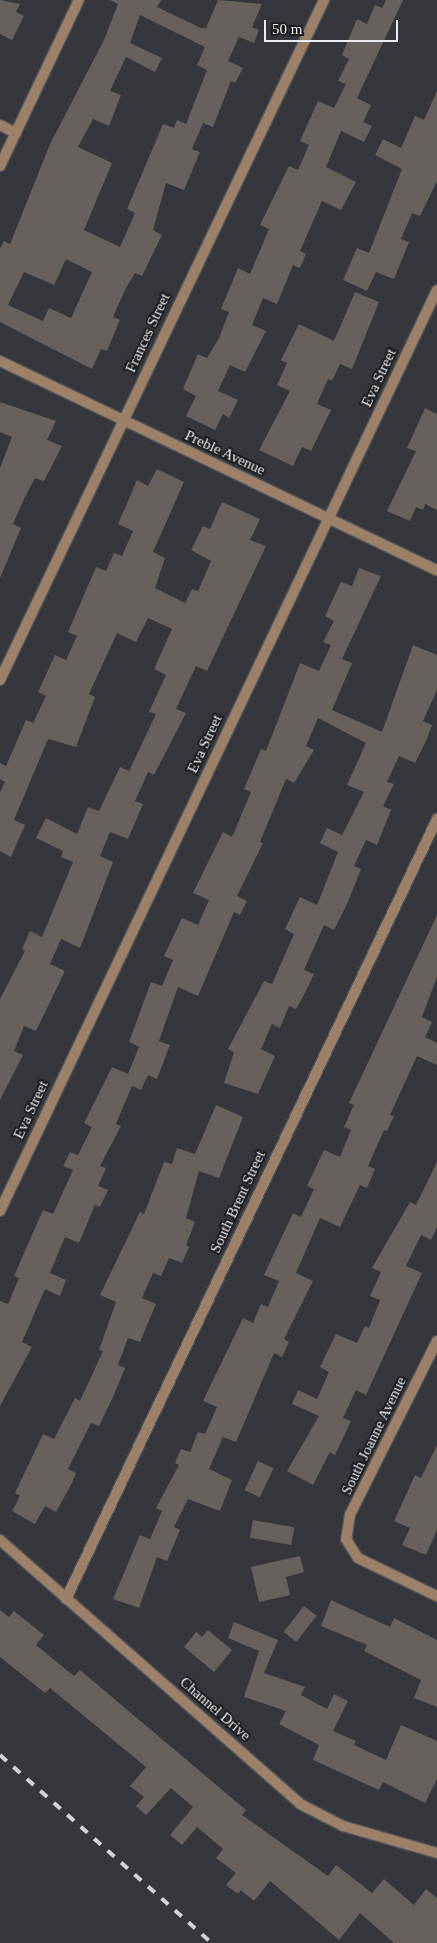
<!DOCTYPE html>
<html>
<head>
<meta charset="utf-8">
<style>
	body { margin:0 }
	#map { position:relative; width:437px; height:1943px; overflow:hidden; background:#35373c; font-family:Georgia,serif }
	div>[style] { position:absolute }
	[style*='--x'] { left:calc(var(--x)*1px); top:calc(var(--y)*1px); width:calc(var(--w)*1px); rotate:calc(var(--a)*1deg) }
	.building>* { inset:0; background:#66615c; transform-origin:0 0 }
	.roads { filter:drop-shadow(1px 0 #525459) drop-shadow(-1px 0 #525459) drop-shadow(0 1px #525459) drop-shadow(0 -1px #525459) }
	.minor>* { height:10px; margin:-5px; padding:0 5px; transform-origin:5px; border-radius:5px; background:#9c8168 }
	.rail>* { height:4px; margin-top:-2px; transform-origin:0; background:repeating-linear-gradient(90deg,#d2d3d7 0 9px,transparent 0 18px) }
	span { translate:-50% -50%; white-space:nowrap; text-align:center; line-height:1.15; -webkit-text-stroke:4px #1d1e21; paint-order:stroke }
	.street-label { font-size:15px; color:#ebecf0 }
	.scale { position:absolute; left:264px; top:20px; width:134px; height:22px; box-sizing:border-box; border:2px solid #ebecf0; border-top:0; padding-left:6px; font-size:15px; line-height:18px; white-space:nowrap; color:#ebecf0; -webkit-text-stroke:4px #1d1e21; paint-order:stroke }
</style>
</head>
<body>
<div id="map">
	<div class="building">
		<i style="clip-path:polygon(0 0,20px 4px,16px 12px,24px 16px,12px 40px,0 34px)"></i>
		<i style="clip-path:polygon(evenodd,110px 0,161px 0,157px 7px,201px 28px,206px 28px,218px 0,262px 4px,252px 27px,259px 30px,254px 43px,239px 37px,228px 61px,243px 68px,235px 83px,231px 81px,213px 127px,203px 123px,192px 149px,200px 152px,184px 190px,166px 183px,153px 230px,162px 235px,142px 276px,135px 273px,126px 288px,113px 317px,120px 320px,107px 351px,101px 349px,92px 369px,0 322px,0 249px,4px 241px,10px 244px,50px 144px,104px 40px,118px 4px,110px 0,140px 15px,205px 47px,197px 65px,207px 70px,186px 124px,177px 120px,174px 128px,163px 124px,127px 209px,135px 213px,120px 247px,84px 230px,112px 163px,78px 147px,93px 119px,109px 126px,121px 95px,110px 91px,126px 57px,155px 72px,162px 58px,130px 43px,140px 15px,110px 0,66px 259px,92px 272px,71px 318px,49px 308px,43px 321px,8px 305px,24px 272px,54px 285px,66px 259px)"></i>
		<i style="clip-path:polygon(386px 0,403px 0,357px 98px,371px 105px,363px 122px,372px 126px,364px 142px,341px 131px,326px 167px,356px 182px,341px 210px,322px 201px,300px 251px,306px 254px,300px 268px,293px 265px,277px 304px,263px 298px,252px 325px,266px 331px,245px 372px,230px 365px,218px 391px,238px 400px,229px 418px,223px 414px,215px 430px,186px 416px,196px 396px,183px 389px,198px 354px,207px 358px,219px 338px,229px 312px,221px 309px,238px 268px,250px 274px,269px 229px,260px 225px,289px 166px,298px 170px,309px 145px,300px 141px,318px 101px,334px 108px,346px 84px,338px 81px,349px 59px,342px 55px,357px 19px,367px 24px,375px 5px,382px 8px)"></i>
		<i style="clip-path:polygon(437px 91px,437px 181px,420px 216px,412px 213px,401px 239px,409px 242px,394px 279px,376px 272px,367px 291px,343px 280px,357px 248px,369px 253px,402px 169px,375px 155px,383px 139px,401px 148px,415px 116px,424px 120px)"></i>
		<i style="clip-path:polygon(355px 292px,379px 302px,352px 369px,340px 364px,332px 381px,328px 379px,317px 404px,331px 410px,311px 451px,302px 447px,293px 466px,259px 450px,290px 391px,277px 385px,287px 363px,281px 360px,299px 324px,334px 341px)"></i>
		<i style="clip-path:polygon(0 402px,56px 421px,47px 440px,62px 446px,44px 481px,35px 478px,24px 499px,13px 524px,21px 528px,0 578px,0 468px,12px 437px,0 432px)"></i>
		<i style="clip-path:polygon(425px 408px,437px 414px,437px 510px,425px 504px,423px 510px,416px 507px,410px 521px,387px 511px,416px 451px,407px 448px)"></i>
		<i style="clip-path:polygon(157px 469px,184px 482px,153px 552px,165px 558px,155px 588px,185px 603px,192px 589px,198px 591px,211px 561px,191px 550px,203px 526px,210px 529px,222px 502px,260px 519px,250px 540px,266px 546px,207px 671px,196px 666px,176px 709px,186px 713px,154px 775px,148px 772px,135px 801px,143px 804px,128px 839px,110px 832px,100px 856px,113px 862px,87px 930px,80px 948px,61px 939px,50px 964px,65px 971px,36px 1031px,24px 1026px,14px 1051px,23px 1055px,0 1100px,0 999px,25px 951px,22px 949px,30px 931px,42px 937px,73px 862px,61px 857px,63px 851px,36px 838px,46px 818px,77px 834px,88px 807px,99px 811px,120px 767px,129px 771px,156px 714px,149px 712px,166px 675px,154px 669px,172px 629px,148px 618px,136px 642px,117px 633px,89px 694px,95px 697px,76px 747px,48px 739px,14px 820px,25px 825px,11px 857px,0 851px,0 792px,5px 782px,0 779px,0 763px,6px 766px,26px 720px,33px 723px,46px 696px,38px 692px,55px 655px,66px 660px,77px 636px,68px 632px,96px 567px,106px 571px,114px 553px,122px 556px,133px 531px,118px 524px,137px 480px,148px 486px)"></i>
		<i style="clip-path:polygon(359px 568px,381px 576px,342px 659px,352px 663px,332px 710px,382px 732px,413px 645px,437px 655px,437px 690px,423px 721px,432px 725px,426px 741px,415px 763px,399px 756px,387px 782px,394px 784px,383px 806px,391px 810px,377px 845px,366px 840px,354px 866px,361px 869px,348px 902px,334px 930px,324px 925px,304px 970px,314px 974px,306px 991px,296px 1009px,289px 1006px,280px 1028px,272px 1024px,261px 1049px,275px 1056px,258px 1094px,224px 1083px,234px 1052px,228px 1049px,264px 981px,272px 984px,294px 934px,285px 929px,300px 897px,317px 905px,338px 852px,320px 843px,327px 828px,342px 835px,364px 792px,347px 785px,366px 743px,318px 718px,306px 746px,314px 750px,294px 783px,286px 779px,260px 842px,263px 843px,237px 896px,247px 901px,240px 915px,234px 912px,198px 996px,178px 987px,159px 1041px,170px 1045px,157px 1079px,148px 1075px,141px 1090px,132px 1086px,116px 1124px,121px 1126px,100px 1166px,106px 1168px,98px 1186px,108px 1190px,100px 1207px,95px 1205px,79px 1243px,65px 1237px,50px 1273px,66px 1280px,60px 1296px,45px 1289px,22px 1342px,32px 1347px,0 1406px,0 1301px,8px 1304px,19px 1278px,14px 1276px,43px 1210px,53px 1214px,73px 1170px,63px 1166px,70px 1152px,78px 1155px,92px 1127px,84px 1123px,112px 1067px,128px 1074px,139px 1047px,129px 1042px,151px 982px,162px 986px,173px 960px,164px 956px,182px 918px,198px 925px,209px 900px,193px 893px,223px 832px,232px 837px,251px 792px,244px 789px,261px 749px,266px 751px,300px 663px,319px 671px,331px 645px,323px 642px,334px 621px,325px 616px,341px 582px,352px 586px)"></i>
		<i style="clip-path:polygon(437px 915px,437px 977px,422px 1017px,432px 1022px,425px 1037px,437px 1043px,437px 1065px,417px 1056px,390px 1115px,394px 1116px,387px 1131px,384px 1130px,368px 1166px,375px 1169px,367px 1188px,360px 1185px,340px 1227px,320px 1218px,296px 1273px,313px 1281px,284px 1339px,289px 1342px,282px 1357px,274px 1353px,236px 1442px,223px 1437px,209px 1469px,232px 1480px,220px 1511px,188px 1499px,174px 1527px,180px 1530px,167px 1561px,157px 1557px,139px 1608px,113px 1599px,140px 1535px,150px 1539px,162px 1511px,156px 1508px,179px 1465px,175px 1463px,181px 1449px,190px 1452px,198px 1432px,205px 1434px,217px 1407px,203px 1401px,243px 1318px,253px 1323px,261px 1304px,268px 1307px,279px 1281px,264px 1275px,293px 1213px,301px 1217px,314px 1189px,307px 1186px,324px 1150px,340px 1157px,351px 1130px,344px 1127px,354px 1105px,349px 1103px)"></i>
		<i style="clip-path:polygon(216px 1105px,243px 1117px,219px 1178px,199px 1171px,186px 1218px,195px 1222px,186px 1245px,189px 1247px,182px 1263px,169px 1258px,161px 1276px,153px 1273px,142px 1298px,156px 1304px,140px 1342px,128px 1338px,118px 1365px,125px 1368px,113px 1397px,99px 1426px,91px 1423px,68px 1469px,76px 1473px,72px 1483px,56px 1512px,45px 1506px,35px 1524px,12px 1511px,20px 1496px,15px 1493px,43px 1434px,54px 1439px,75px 1398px,80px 1401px,103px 1351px,99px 1350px,116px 1302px,100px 1295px,140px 1212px,144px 1214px,164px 1162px,172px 1164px,177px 1148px,195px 1154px)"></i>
		<i style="clip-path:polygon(437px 1162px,437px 1227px,431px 1240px,421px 1235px,406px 1266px,422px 1273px,366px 1395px,356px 1390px,343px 1418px,351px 1421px,335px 1455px,330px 1452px,313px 1485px,287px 1471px,319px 1416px,292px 1404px,298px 1390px,317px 1399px,329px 1372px,320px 1367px,336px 1334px,357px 1343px,365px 1326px,369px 1328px,380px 1300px,370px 1296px,381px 1272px,372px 1268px,410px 1202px,416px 1205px)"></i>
		<i style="clip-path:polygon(437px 1445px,437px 1530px,426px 1555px,402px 1545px,410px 1528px,394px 1521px,415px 1475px,421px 1478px)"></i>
		<i style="left:258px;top:1461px;width:17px;height:32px;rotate:25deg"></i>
		<i style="left:253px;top:1520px;width:42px;height:18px;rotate:10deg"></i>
		<i style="clip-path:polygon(300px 1556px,304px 1572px,286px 1577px,290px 1595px,259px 1602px,251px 1567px)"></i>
		<i style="clip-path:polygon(331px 1600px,390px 1627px,394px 1618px,437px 1640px,437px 1707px,414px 1698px,421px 1680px,364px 1651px,367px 1645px,321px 1626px)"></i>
		<i style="left:304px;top:1606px;width:16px;height:33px;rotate:38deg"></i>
		<i style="clip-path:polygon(0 1610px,9px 1617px,14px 1611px,44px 1635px,36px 1645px,74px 1676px,80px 1670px,246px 1810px,242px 1815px,328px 1876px,336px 1865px,372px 1893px,384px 1879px,414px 1905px,426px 1889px,437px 1898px,437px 1943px,394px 1943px,360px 1913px,339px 1940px,270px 1881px,254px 1901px,241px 1890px,238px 1894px,226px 1885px,236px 1873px,216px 1858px,223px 1849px,197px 1827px,182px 1845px,170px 1835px,193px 1807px,171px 1788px,146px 1815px,136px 1806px,144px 1797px,130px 1786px,146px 1767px,50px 1688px,45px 1693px,0 1657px)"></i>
		<i style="clip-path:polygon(234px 1622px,278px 1640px,264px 1673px,305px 1687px,301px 1695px,327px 1709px,334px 1694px,348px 1701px,333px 1731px,356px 1741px,354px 1745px,386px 1760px,401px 1725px,437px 1741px,437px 1779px,425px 1803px,383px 1782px,379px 1790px,313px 1760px,319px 1745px,279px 1724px,286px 1711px,244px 1697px,259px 1651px,228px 1638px)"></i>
		<i style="clip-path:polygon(208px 1630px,232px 1650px,214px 1672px,184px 1647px,196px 1632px,202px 1637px)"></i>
	</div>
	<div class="roads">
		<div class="minor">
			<i style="--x:0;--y:125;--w:18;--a:27"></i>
			<i style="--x:0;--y:166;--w:184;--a:-64.6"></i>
			<i style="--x:0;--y:361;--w:484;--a:25.6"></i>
			<i style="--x:0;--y:680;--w:753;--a:-64.52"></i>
			<i style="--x:0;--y:1211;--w:1019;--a:-64.62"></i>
			<i style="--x:437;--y:1341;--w:195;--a:116.6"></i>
			<i style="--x:350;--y:1515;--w:24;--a:99"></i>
			<i style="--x:346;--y:1539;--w:22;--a:58"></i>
			<i style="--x:358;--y:1558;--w:88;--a:25.7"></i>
			<i style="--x:0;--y:1540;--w:400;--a:41.3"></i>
			<i style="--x:300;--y:1804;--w:48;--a:27.1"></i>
			<i style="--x:343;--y:1826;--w:98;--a:16"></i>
			<i style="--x:66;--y:1599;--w:864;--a:-64.56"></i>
		</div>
	</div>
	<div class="rail">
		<i style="--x:0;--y:1755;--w:283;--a:41.6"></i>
	</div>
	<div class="street-label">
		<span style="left:148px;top:333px;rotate:-65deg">Frances Street</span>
		<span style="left:379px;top:378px;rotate:-65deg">Eva Street</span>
		<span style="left:225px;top:453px;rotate:25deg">Preble Avenue</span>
		<span style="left:205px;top:744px;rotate:-65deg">Eva Street</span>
		<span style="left:31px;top:1110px;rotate:-65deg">Eva Street</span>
		<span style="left:238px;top:1202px;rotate:-65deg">South Brent Street</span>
		<span style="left:374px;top:1436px;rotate:-64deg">South Joanne Avenue</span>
		<span style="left:215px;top:1709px;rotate:41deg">Channel Drive</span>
	</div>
	<div class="scale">50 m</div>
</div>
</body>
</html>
